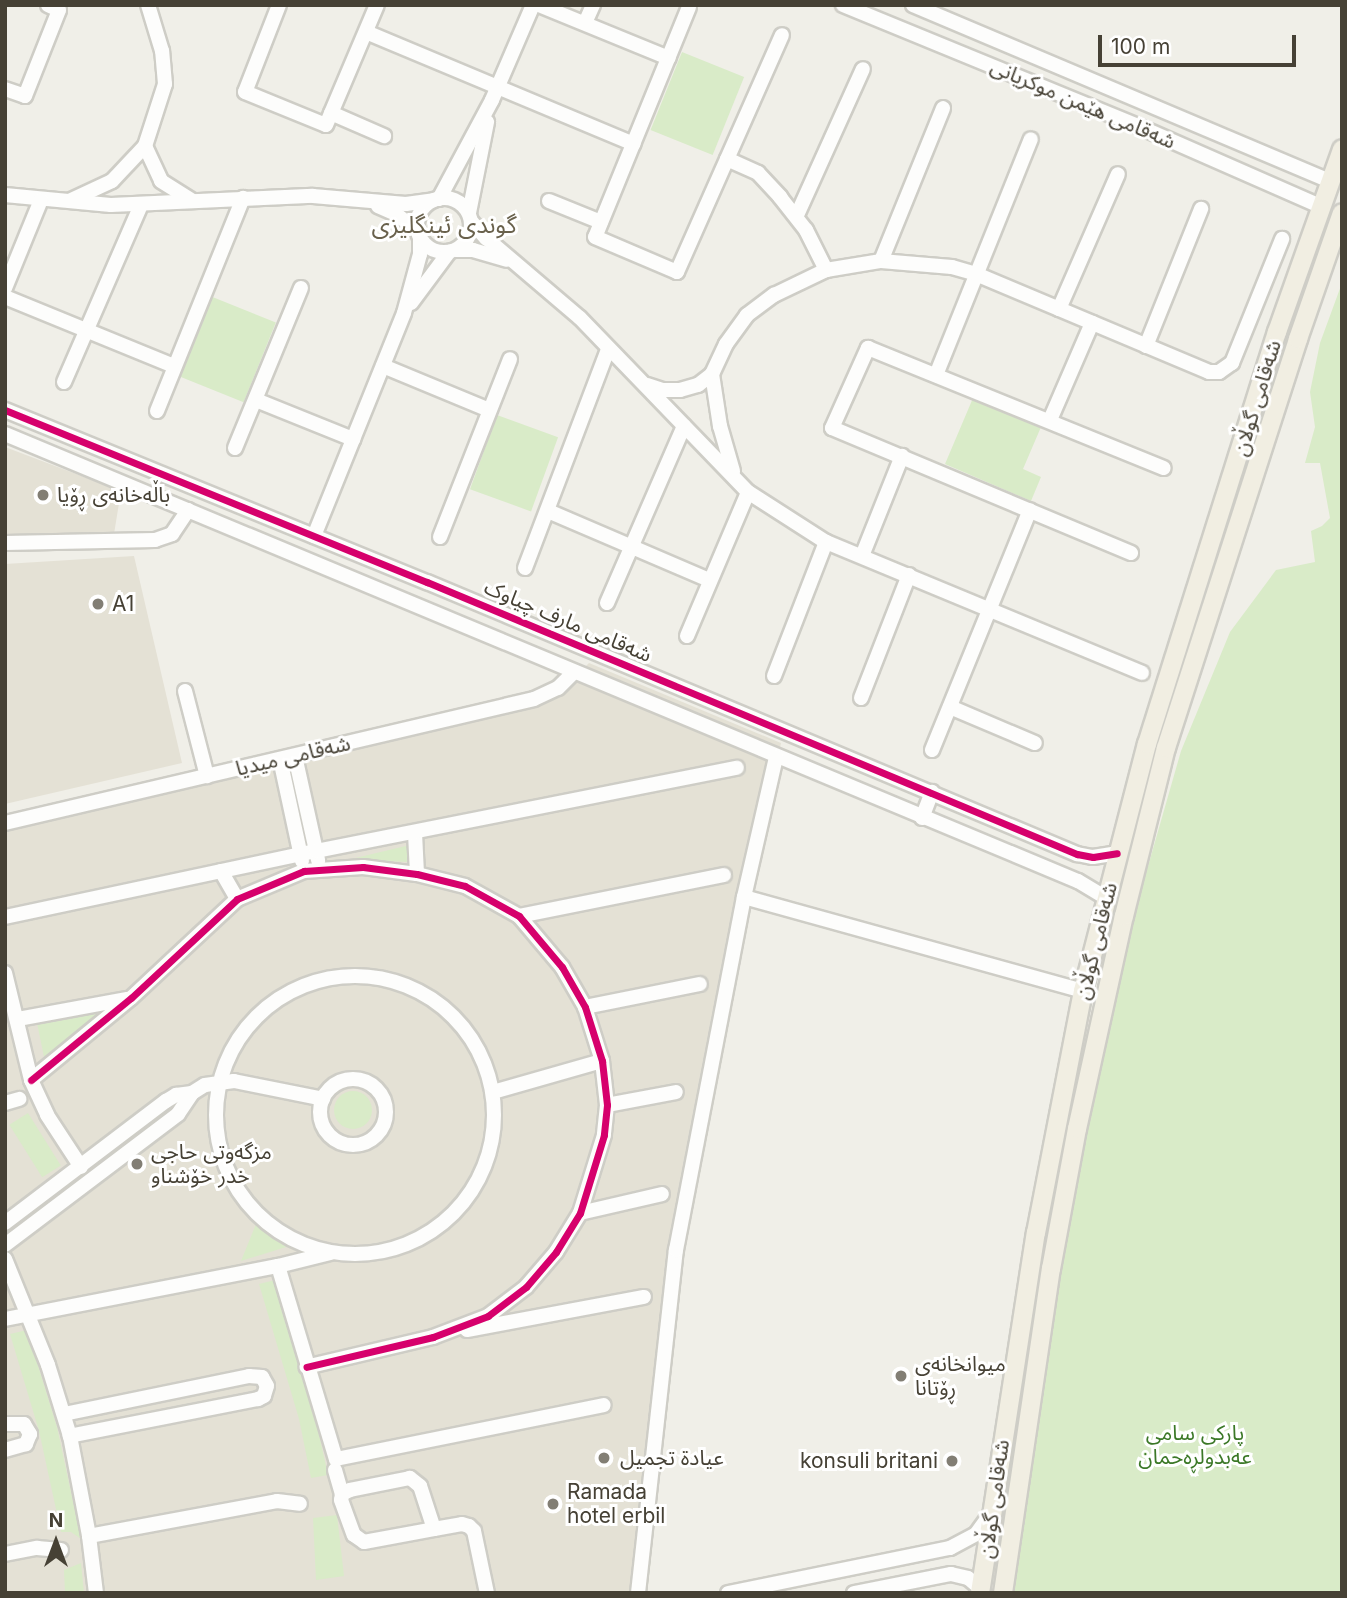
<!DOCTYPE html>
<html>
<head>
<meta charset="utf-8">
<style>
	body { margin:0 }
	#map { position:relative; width:1347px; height:1598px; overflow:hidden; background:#f0efe8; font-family:Inter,"Noto Sans Arabic",sans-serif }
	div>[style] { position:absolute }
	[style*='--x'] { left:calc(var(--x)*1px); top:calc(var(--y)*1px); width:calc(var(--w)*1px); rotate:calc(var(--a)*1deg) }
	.residential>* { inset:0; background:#e4e1d5 }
	.green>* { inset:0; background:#d9ebc8; transform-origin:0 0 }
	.round { border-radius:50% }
	.roads { filter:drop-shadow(2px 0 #cecdc6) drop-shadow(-2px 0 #cecdc6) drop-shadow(0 2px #cecdc6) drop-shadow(0 -2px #cecdc6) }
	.minor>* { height:14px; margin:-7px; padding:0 7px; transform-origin:7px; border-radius:7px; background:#fdfdfc }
	.minor>.ring { margin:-7px; padding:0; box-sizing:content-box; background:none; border:14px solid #fdfdfc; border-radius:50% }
	.major>* { height:18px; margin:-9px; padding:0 9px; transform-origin:9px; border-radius:9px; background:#f1eee2 }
	.cycleway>* { height:7px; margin:-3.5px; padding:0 3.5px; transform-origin:3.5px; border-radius:3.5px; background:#d6006c }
	.dots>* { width:19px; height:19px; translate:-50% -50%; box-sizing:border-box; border:4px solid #fff; border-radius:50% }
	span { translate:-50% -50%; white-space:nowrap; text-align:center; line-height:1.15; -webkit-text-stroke:6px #fff; paint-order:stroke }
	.street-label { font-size:21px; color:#464135 }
	.poi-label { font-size:21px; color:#464135 }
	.left { translate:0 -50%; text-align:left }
	.right { translate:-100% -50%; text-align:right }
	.park-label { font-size:21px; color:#3b7827 }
	.quarter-label { font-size:24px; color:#69614c }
	.frame { position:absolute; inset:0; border:7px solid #464135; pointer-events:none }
	.north { position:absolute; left:21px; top:1507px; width:70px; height:70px; -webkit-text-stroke:5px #fff; paint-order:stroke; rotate:0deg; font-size:19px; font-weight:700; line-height:28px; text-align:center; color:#464135 }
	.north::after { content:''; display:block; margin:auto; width:24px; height:32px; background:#464135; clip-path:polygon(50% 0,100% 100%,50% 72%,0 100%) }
	.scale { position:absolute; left:1098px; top:35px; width:198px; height:32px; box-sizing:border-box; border:4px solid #464135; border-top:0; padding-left:9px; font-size:21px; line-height:24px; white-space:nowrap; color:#464135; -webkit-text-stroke:5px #fff; paint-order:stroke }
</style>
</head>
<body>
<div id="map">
	<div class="residential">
		<i style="clip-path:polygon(5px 447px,121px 491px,114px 534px,5px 540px)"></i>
		<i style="clip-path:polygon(134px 556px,182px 763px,5px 804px,5px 564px)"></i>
		<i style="clip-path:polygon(589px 663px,781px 743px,666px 1297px,634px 1593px,5px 1593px,5px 825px,569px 683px)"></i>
	</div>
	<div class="green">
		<i style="left:682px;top:52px;width:67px;height:84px;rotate:22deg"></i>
		<i style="clip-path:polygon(1342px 283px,1342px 1593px,1004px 1593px,1036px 1367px,1128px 936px,1181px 751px,1230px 632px,1276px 570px,1315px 562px,1311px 531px,1322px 526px,1330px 518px,1320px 463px,1305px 463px,1315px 427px,1310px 392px,1320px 343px)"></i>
		<i style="left:210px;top:296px;width:71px;height:86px;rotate:22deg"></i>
		<i style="clip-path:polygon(973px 398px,1041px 427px,1023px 469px,1041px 477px,1031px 501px,945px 464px)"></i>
		<i style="left:497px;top:415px;width:65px;height:79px;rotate:20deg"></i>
		<i style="clip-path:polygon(410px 845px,410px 862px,347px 860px)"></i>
		<i style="clip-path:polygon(101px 1012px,44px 1057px,37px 1023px)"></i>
		<i class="round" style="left:334px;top:1091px;width:38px;height:38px"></i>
		<i style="left:28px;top:1113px;width:62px;height:22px;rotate:58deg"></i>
		<i style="clip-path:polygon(258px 1219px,299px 1243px,241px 1261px)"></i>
		<i style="clip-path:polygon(275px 1280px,302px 1358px,328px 1475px,311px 1478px,299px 1419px,259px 1284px)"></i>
		<i style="clip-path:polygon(27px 1330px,57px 1427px,81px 1539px,71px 1532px,61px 1532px,39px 1431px,10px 1334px)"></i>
		<i style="clip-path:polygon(337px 1515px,344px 1576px,316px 1580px,313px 1518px)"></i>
		<i style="clip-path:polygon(81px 1563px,84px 1593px,65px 1593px,64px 1570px)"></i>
	</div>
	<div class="roads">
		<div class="minor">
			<i style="--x:279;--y:5;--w:93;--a:111.3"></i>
			<i style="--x:245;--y:92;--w:87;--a:22.2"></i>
			<i style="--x:326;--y:125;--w:130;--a:-67"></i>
			<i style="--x:539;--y:5;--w:140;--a:22.2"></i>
			<i style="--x:843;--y:5;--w:321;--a:22.3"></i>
			<i style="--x:1140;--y:127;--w:199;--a:23.7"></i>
			<i style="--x:913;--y:5;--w:454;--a:22.9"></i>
			<i style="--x:689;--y:7;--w:248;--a:112.2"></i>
			<i style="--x:595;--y:237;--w:89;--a:23.1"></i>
			<i style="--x:677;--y:272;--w:259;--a:-66.1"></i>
			<i style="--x:585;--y:23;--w:20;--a:-66"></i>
			<i style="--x:366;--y:32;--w:290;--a:22.7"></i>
			<i style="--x:5;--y:89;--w:21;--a:19"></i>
			<i style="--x:25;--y:96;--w:92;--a:-68.4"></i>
			<i style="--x:59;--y:10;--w:12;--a:-156"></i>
			<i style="--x:331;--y:113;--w:58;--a:23.5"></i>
			<i style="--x:145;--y:146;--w:38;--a:65"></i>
			<i style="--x:161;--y:181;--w:36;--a:32"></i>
			<i style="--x:727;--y:159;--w:34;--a:24"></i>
			<i style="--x:758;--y:173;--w:33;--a:47"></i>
			<i style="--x:780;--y:197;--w:42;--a:51.8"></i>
			<i style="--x:806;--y:230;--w:45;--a:63.4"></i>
			<i style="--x:5;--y:195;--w:106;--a:5.4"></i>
			<i style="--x:111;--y:205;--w:202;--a:-2.6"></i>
			<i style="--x:313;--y:196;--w:93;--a:4.9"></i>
			<i style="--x:406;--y:204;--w:28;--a:-8"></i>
			<i class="ring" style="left:417px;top:198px;width:40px;height:40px"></i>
			<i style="--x:439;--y:199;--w:112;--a:-61.8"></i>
			<i style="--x:492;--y:100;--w:103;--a:-66.7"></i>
			<i style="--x:71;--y:200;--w:45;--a:-24.9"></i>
			<i style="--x:112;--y:181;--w:48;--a:-46.7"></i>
			<i style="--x:145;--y:146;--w:65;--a:-72.1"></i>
			<i style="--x:165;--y:84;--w:33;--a:-95"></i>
			<i style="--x:162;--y:51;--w:48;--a:-106.9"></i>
			<i style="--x:549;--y:201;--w:56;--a:22"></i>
			<i style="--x:378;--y:206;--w:20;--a:24"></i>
			<i style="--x:396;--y:214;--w:28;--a:38"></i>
			<i style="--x:469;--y:213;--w:93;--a:-78.8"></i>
			<i style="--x:797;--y:215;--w:160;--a:-65.7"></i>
			<i style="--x:471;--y:221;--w:23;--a:49"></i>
			<i style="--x:486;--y:238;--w:123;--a:40.4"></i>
			<i style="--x:580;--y:318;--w:242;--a:46"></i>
			<i style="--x:748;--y:492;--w:93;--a:32.7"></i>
			<i style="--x:826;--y:542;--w:342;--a:22.5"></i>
			<i style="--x:456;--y:250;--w:17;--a:0"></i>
			<i style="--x:473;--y:250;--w:35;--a:16"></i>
			<i style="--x:881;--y:261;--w:165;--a:-67.9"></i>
			<i style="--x:5;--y:288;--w:95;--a:-67.8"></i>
			<i style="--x:5;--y:297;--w:183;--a:22.2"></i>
			<i style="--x:411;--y:303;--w:64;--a:-53.3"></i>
			<i style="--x:1059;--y:309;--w:147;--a:-66.4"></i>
			<i style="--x:1146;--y:346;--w:148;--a:-68.1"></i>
			<i style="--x:383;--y:366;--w:115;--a:22.5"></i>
			<i style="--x:712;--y:374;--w:53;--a:81.3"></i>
			<i style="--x:720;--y:426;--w:47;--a:73.9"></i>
			<i style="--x:936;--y:375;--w:254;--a:-68.1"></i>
			<i style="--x:64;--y:382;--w:193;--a:-66.5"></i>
			<i style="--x:647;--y:385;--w:16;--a:18"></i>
			<i style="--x:662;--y:390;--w:18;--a:0"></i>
			<i style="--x:680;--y:390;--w:19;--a:-16"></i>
			<i style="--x:698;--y:385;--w:18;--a:-38"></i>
			<i style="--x:712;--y:374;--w:33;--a:-65"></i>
			<i style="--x:726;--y:344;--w:36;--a:-54"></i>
			<i style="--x:747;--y:315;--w:34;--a:-37"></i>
			<i style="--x:774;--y:295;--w:58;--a:-25.7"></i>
			<i style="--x:826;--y:270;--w:56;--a:-9.3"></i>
			<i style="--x:881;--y:261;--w:71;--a:4.8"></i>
			<i style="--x:952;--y:267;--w:25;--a:16"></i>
			<i style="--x:976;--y:274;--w:253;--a:22.8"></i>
			<i style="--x:1209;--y:372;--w:10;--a:0"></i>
			<i style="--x:1219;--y:372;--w:16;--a:-35"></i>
			<i style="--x:1232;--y:363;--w:134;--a:-68"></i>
			<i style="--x:256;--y:400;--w:105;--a:21.9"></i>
			<i style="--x:5;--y:410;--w:456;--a:22.2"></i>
			<i style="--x:427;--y:582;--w:705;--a:22.71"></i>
			<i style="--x:1077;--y:854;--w:16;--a:11"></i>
			<i style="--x:1093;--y:857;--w:24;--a:-9"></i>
			<i style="--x:157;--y:411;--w:230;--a:-68"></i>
			<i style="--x:1050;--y:420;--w:106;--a:-66.6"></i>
			<i style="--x:5;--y:434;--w:1162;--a:22.62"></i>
			<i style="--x:1078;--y:881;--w:33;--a:31"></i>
			<i style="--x:235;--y:448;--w:173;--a:-67.6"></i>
			<i style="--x:548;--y:511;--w:175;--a:23.2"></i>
			<i style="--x:314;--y:536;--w:240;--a:-68"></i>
			<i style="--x:404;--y:313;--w:61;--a:-74.8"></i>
			<i style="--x:420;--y:254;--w:17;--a:-90"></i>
			<i style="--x:440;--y:537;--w:191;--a:-68.5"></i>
			<i style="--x:5;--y:543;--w:150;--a:-1.1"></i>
			<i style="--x:155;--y:540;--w:18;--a:-19"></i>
			<i style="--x:172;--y:534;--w:29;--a:-56"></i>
			<i style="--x:1131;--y:553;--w:324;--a:-157.3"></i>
			<i style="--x:832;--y:428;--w:88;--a:-65.8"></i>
			<i style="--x:868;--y:348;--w:319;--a:22.1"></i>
			<i style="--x:862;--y:556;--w:108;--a:-68.2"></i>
			<i style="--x:525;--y:568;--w:234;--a:-69.2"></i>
			<i style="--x:607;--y:603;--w:193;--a:-66.5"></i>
			<i style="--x:687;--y:636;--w:156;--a:-67"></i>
			<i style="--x:774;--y:676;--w:144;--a:-68.8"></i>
			<i style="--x:185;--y:691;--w:88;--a:75.5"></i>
			<i style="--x:861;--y:698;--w:132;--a:-68.7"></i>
			<i style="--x:950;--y:707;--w:92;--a:23"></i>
			<i style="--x:932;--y:750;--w:259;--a:-67.8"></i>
			<i style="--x:295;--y:756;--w:107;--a:77.5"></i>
			<i style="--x:280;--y:759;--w:104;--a:77.8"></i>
			<i style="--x:922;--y:818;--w:28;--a:-69"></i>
			<i style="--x:5;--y:823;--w:543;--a:-13.19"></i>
			<i style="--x:534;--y:699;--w:26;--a:-25"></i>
			<i style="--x:558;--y:688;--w:23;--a:-45"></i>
			<i style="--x:415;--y:833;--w:41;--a:87.2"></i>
			<i style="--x:221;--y:871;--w:32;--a:60"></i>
			<i style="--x:744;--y:897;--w:352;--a:15.5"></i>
			<i style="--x:519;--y:916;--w:209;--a:-11.3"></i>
			<i style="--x:5;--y:917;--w:318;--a:-12"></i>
			<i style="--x:316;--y:851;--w:429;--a:-11.2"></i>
			<i style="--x:5;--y:973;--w:110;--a:76.3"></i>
			<i style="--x:31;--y:1080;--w:38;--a:65"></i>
			<i style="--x:47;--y:1115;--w:62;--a:56.8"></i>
			<i class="ring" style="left:216px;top:976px;width:264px;height:264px"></i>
			<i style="--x:585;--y:1007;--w:117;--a:-11.3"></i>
			<i style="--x:18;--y:1019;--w:111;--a:-10.4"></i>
			<i class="ring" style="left:320px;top:1079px;width:52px;height:52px"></i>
			<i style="--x:31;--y:1080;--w:129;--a:-39.4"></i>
			<i style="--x:131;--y:998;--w:145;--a:-43"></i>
			<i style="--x:237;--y:899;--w:73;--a:-22.7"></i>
			<i style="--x:304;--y:871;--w:59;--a:-3.9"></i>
			<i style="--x:363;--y:867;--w:54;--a:7.4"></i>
			<i style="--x:417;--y:874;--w:49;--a:14"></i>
			<i style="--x:465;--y:886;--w:62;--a:29.1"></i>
			<i style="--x:519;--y:916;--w:67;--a:49.9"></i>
			<i style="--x:562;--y:967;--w:46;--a:60.1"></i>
			<i style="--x:585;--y:1007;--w:57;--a:72.5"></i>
			<i style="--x:602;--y:1061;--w:44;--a:83.5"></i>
			<i style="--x:607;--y:1105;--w:30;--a:96"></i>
			<i style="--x:604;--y:1135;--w:82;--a:107.1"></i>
			<i style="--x:580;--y:1213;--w:46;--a:121.6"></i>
			<i style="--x:556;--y:1252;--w:46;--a:130.6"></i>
			<i style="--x:526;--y:1287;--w:48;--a:142.7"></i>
			<i style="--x:488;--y:1316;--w:59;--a:159.1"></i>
			<i style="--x:433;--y:1337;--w:130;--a:166.7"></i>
			<i style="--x:493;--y:1092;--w:113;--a:-15.9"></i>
			<i style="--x:5;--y:1103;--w:15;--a:-16"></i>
			<i style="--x:607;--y:1105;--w:70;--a:-10.7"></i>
			<i style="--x:580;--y:1213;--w:84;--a:-13"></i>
			<i style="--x:5;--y:1223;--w:202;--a:-37.2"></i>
			<i style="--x:166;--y:1101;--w:12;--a:-31"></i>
			<i style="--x:176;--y:1095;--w:16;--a:-7"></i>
			<i style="--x:5;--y:1245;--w:217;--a:-37.1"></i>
			<i style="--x:178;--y:1114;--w:25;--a:-56"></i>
			<i style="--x:192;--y:1093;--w:15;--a:-32"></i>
			<i style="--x:205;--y:1085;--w:29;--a:-8"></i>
			<i style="--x:234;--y:1081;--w:91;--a:11.4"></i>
			<i style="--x:5;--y:1259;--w:114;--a:67.9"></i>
			<i style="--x:48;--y:1365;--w:74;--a:72.8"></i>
			<i style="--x:70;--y:1436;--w:102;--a:79.2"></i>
			<i style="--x:89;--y:1536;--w:57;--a:83"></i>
			<i style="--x:278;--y:1266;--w:202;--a:73.3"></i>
			<i style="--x:336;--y:1459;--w:273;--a:-11.4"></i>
			<i style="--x:5;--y:1319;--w:278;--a:-11"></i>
			<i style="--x:278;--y:1266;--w:54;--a:-14"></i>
			<i style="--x:467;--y:1330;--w:180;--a:-10.6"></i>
			<i style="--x:64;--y:1414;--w:189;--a:-11.6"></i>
			<i style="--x:249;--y:1376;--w:13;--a:4"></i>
			<i style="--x:262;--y:1377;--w:10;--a:61"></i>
			<i style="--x:267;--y:1386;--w:10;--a:107"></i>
			<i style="--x:264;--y:1396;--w:7;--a:153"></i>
			<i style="--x:258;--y:1399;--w:192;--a:168.9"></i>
			<i style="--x:5;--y:1424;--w:19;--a:0"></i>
			<i style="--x:24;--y:1424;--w:12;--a:59"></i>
			<i style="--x:30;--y:1434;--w:11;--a:112"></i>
			<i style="--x:26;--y:1444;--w:22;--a:164"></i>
			<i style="--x:335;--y:1470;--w:25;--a:74"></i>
			<i style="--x:434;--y:1529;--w:45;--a:-108"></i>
			<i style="--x:420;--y:1486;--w:13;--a:-141"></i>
			<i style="--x:410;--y:1478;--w:61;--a:168.7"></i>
			<i style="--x:350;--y:1490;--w:9;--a:153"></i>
			<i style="--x:342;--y:1494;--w:6;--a:99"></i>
			<i style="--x:341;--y:1500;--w:37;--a:70"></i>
			<i style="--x:354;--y:1535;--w:12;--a:35"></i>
			<i style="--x:364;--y:1542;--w:71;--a:-10.5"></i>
			<i style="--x:434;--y:1529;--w:28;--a:-10"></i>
			<i style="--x:462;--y:1524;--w:7;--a:16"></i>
			<i style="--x:469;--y:1526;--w:7;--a:45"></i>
			<i style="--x:474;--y:1531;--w:63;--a:78.2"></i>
			<i style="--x:89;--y:1536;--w:191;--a:-10.5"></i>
			<i style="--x:277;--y:1501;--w:23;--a:7"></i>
			<i style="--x:5;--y:1554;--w:33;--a:-11"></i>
			<i style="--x:37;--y:1548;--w:24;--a:5"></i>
			<i style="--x:638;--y:1593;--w:345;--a:-83.7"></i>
			<i style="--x:676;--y:1250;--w:359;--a:-79.1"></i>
			<i style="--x:744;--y:897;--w:144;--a:-77.1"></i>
			<i style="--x:728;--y:1593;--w:227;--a:-11.5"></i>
			<i style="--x:950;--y:1548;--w:30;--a:-28"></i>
			<i style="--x:976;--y:1534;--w:24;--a:-54"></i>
			<i style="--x:854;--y:1593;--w:99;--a:-11.1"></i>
			<i style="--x:951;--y:1574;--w:17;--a:13"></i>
			<i style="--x:968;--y:1578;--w:17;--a:40"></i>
		</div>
		<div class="major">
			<i style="--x:980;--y:1593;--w:364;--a:-81.2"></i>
			<i style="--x:1036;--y:1233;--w:247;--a:-79"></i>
			<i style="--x:1083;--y:991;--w:255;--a:-75.5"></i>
			<i style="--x:1147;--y:744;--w:432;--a:-72.5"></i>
			<i style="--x:1277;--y:332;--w:194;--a:-70.4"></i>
			<i style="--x:1003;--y:1593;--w:328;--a:-81.6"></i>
			<i style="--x:1051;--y:1269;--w:142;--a:-79.5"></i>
			<i style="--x:1077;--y:1129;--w:218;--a:-77.6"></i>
			<i style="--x:1124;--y:916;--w:173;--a:-76"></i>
			<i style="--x:1166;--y:748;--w:430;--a:-72.1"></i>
			<i style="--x:1298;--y:339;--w:133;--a:-70.8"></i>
		</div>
	</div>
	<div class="cycleway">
		<i style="--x:5;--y:410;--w:456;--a:22.2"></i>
		<i style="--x:427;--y:582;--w:705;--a:22.71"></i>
		<i style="--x:1077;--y:854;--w:16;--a:11"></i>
		<i style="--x:1093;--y:857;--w:24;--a:-9"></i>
		<i style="--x:31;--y:1080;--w:129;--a:-39.4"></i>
		<i style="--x:131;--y:998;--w:145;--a:-43"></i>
		<i style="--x:237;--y:899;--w:73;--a:-22.7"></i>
		<i style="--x:304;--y:871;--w:59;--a:-3.9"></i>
		<i style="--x:363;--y:867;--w:54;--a:7.4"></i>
		<i style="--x:417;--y:874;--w:49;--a:14"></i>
		<i style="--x:465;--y:886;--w:62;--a:29.1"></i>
		<i style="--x:519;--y:916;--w:67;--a:49.9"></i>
		<i style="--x:562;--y:967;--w:46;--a:60.1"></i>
		<i style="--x:585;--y:1007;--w:57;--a:72.5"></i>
		<i style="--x:602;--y:1061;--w:44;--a:83.5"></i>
		<i style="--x:607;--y:1105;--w:30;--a:96"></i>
		<i style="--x:604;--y:1135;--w:82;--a:107.1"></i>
		<i style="--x:580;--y:1213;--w:46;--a:121.6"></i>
		<i style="--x:556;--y:1252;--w:46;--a:130.6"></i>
		<i style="--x:526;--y:1287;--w:48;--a:142.7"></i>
		<i style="--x:488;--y:1316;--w:59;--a:159.1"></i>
		<i style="--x:433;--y:1337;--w:130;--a:166.7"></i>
	</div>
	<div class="dots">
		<i style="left:43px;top:495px;background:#827e74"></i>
		<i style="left:98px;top:604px;background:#827e74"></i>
		<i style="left:137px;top:1164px;background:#827e74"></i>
		<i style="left:901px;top:1376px;background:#827e74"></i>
		<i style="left:604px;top:1458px;background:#827e74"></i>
		<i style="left:952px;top:1461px;background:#827e74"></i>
		<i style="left:553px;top:1504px;background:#827e74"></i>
	</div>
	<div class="street-label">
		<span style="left:1083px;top:104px;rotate:23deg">شەقامی هێمن موکریانی</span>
		<span style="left:1257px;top:398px;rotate:-73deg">شەقامی گوڵان</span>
		<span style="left:568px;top:621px;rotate:23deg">شەقامی مارف چیاوک</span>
		<span style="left:293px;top:756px;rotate:-13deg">شەقامی میدیا</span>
		<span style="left:1096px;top:941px;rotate:-76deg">شەقامی گوڵان</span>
		<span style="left:994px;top:1499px;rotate:-82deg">شەقامی گوڵان</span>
	</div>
	<div class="poi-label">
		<span class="left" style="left:57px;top:495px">باڵەخانەی ڕۆیا</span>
		<span class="left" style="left:112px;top:604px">A1</span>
		<span class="left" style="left:151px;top:1164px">مزگه‌وتی حاجی<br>خدر خۆشناو</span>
		<span class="left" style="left:915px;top:1376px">میوانخانەی<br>ڕۆتانا</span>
		<span class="left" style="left:620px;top:1458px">عيادة تجميل</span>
		<span class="right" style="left:938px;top:1461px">konsuli britani</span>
		<span class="left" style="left:567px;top:1504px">Ramada<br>hotel erbil</span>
	</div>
	<div class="park-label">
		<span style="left:1195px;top:1445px">پارکی سامی<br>عەبدولڕەحمان</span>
	</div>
	<div class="quarter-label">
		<span style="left:444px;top:225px">گوندی ئینگلیزی</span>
	</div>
	<div class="frame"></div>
	<div class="north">N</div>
	<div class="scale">100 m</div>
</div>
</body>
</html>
